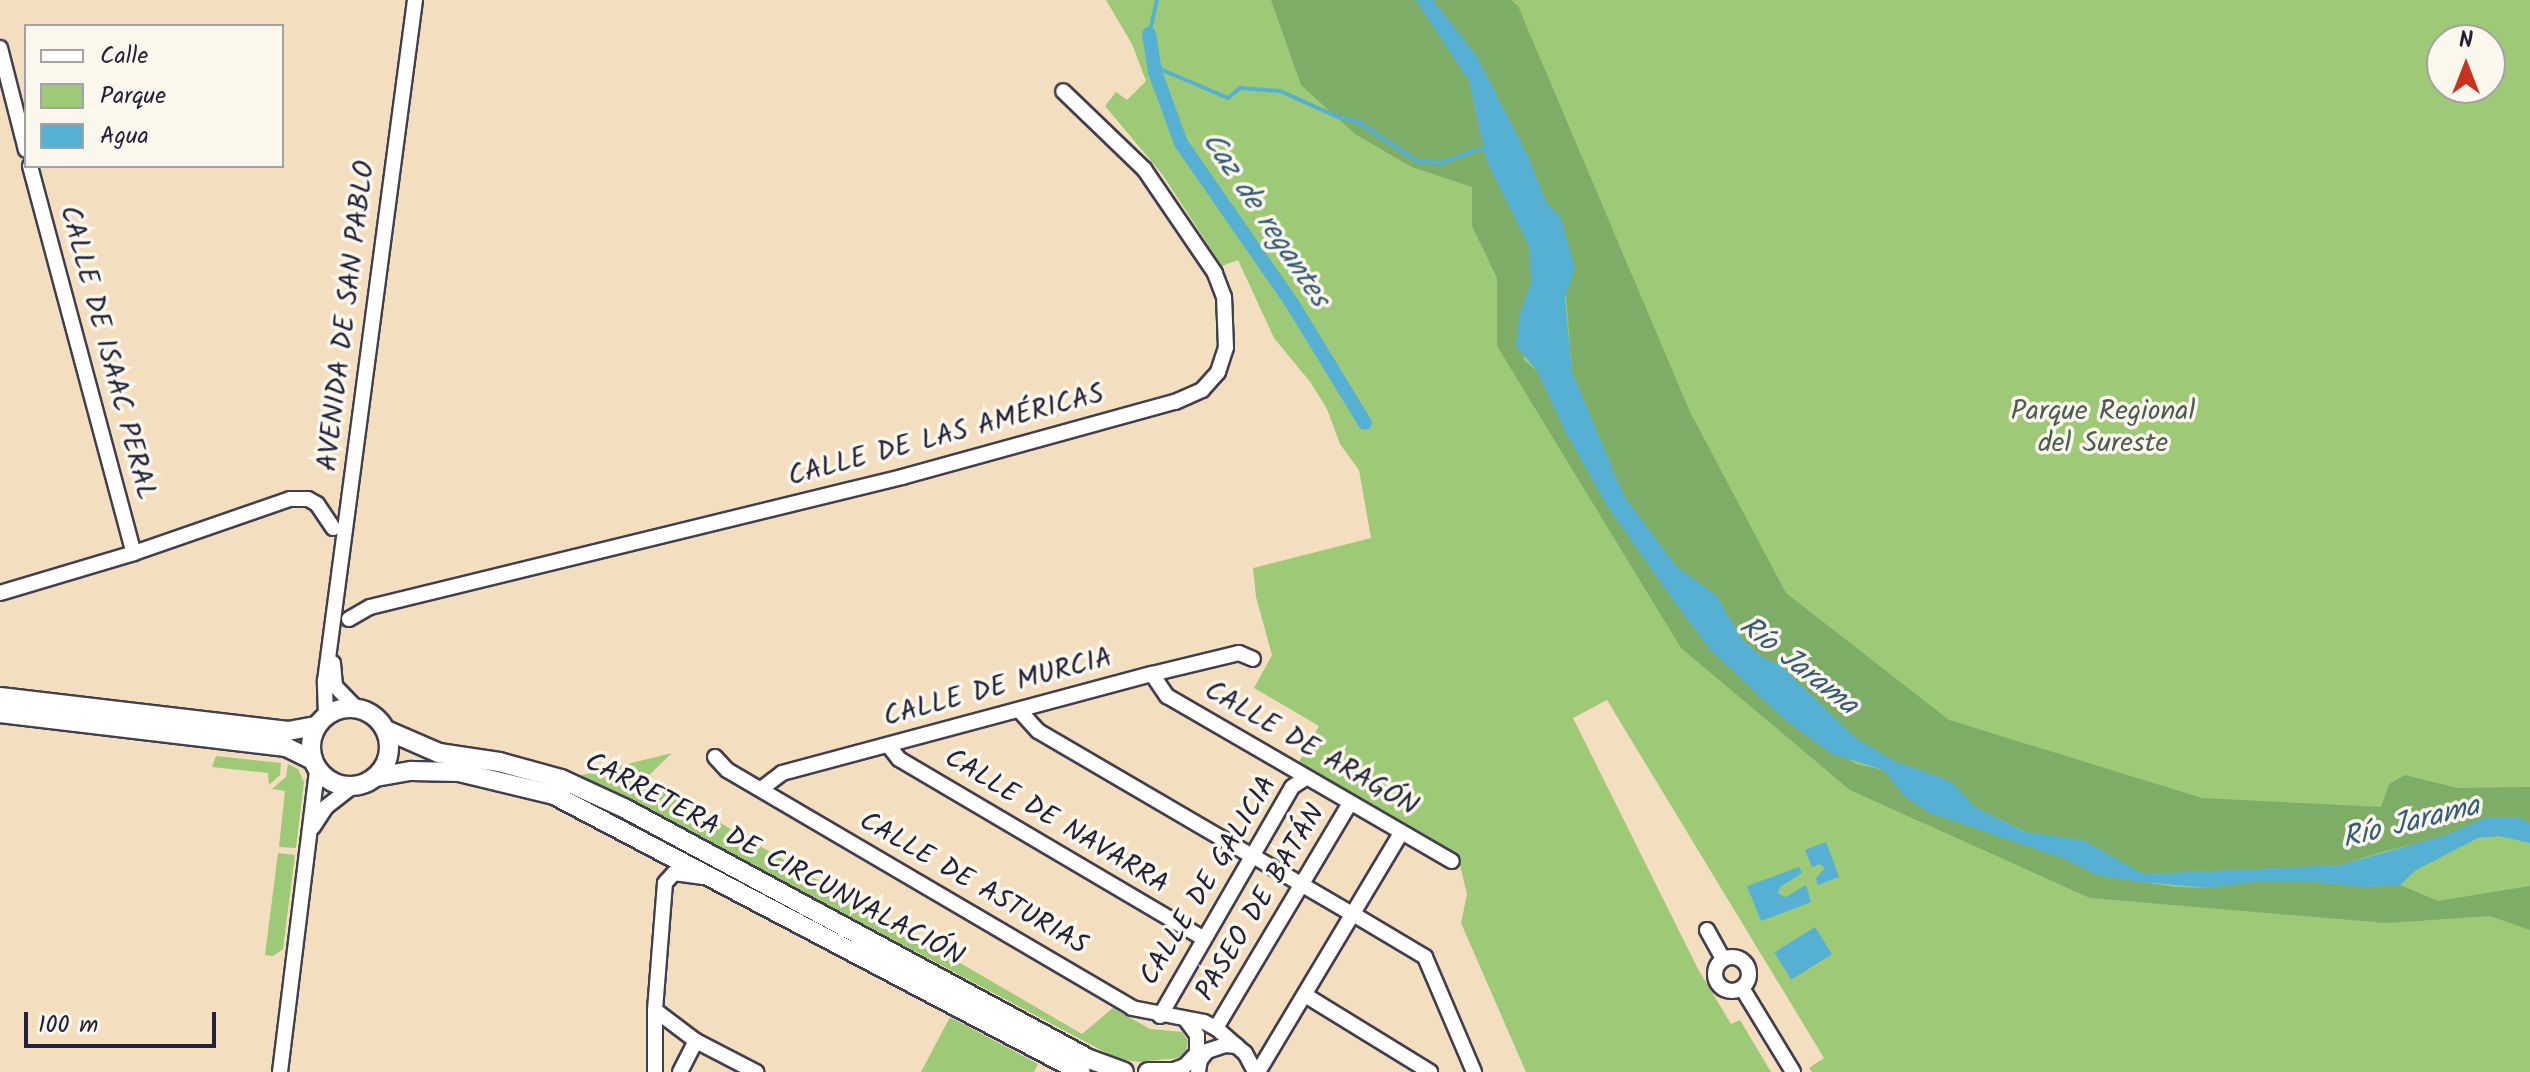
<!DOCTYPE html>
<html>
<head>
<meta charset="utf-8">
<style>
	body { margin:0 }
	#map { position:relative; width:2530px; height:1072px; overflow:hidden; background:#f4dec0; font-family:Kalam,sans-serif }
	div>[style] { position:absolute }
	[style*='--x'] { left:calc(var(--x)*1px); top:calc(var(--y)*1px); width:calc(var(--w)*1px); rotate:calc(var(--a)*1deg) }
	.green>* { inset:0; background:#9ec976 }
	.forest>* { inset:0; background:#7ead67 }
	.water>* { inset:0; background:#55b0d3; transform-origin:0 0 }
	.stream>* { height:4px; margin:-2px; padding:0 2px; transform-origin:2px; border-radius:2px; background:#55b0d3 }
	.canal>* { height:14px; margin:-7px; padding:0 7px; transform-origin:7px; border-radius:7px; background:#55b0d3 }
	.roads { filter:drop-shadow(2px 0 #423e4f) drop-shadow(-2px 0 #423e4f) drop-shadow(0 2px #423e4f) drop-shadow(0 -2px #423e4f) }
	.minor>* { height:14px; margin:-7px; padding:0 7px; transform-origin:7px; border-radius:7px; background:#fff }
	.minor>.ring { margin:-7px; padding:0; box-sizing:content-box; background:none; border:14px solid #fff; border-radius:50% }
	.major>* { height:18px; margin:-9px; padding:0 9px; transform-origin:9px; border-radius:9px; background:#fff }
	.major>.ring { margin:-9px; padding:0; box-sizing:content-box; background:none; border:18px solid #fff; border-radius:50% }
	span { translate:-50% -50%; white-space:nowrap; text-align:center; line-height:1.15; -webkit-text-stroke:7px #fbf7ec; paint-order:stroke }
	.street-label { font-size:28px; color:#22223b }
	.park-label { font-size:28px; color:#4d5c50 }
	.water-label { font-size:30px; color:#365b78; font-style:italic }
	.legend { position:absolute; left:24px; top:24px; width:260px; height:144px; box-sizing:border-box; background:#fbf7ec; border:2px solid #a4a2a5; margin:0; padding:10px 14px; list-style:none; font-size:24px; color:#22223b }
	.legend li { display:flex; align-items:center; gap:16px; height:40px }
	.legend b { width:40px; border:2px solid #a4a2a5 }
	.north { position:absolute; left:2426px; top:24px; width:80px; height:80px; box-sizing:border-box; background:#fbf7ec; border:2px solid #a4a2a5; border-radius:50%; rotate:0deg; font-size:22px; font-weight:700; line-height:32px; text-align:center; color:#22223b }
	.north::after { content:''; display:block; margin:auto; width:28px; height:36px; background:#c8321e; clip-path:polygon(50% 0,100% 100%,50% 72%,0 100%) }
	.scale { position:absolute; left:24px; top:1012px; width:192px; height:36px; box-sizing:border-box; border:4px solid #22223b; border-top:0; padding-left:10px; font-size:24px; line-height:28px; white-space:nowrap; color:#22223b; -webkit-text-stroke:6px #fbf7ec; paint-order:stroke }
</style>
</head>
<body>
<div id="map">
	<div class="green">
		<i style="clip-path:polygon(evenodd,1106px 0,2530px 0,2530px 1072px,1812px 1072px,1809px 1068px,1824px 1058px,1607px 700px,1573px 718px,1698px 969px,1731px 1024px,1740px 1020px,1771px 1072px,1526px 1072px,1461px 923px,1467px 894px,1458px 857px,1299px 762px,1319px 726px,1254px 688px,1272px 655px,1256px 597px,1253px 568px,1371px 538px,1359px 470px,1340px 444px,1327px 409px,1311px 383px,1274px 338px,1238px 260px,1222px 266px,1162px 174px,1105px 106px,1116px 92px,1127px 100px,1146px 81px,1132px 44px,1106px 0,2442px 40px,2490px 40px,2490px 88px,2442px 88px,2442px 40px)"></i>
		<i style="clip-path:polygon(672px 753px,645px 779px,1082px 1034px,1113px 1008px,1150px 1029px,1182px 1032px,1188px 1041px,1186px 1051px,1178px 1058px,1138px 1062px,1116px 1058px,630px 800px,579px 776px)"></i>
		<i style="clip-path:polygon(216px 756px,281px 763px,280px 775px,269px 785px,268px 773px,212px 767px)"></i>
		<i style="clip-path:polygon(288px 764px,298px 769px,304px 782px,296px 848px,279px 847px,285px 791px,272px 789px,286px 777px)"></i>
		<i style="clip-path:polygon(278px 853px,295px 855px,283px 949px,273px 956px,265px 955px)"></i>
		<i style="clip-path:polygon(950px 1017px,1038px 1064px,1034px 1072px,921px 1072px)"></i>
	</div>
	<div class="forest">
		<i style="clip-path:polygon(1271px 0,1416px 0,1439px 33px,1469px 81px,1487px 162px,1529px 246px,1531px 282px,1520px 313px,1524px 360px,1537px 371px,1565px 431px,1608px 507px,1674px 601px,1710px 649px,1783px 718px,1856px 764px,1884px 770px,1904px 796px,1930px 813px,2063px 858px,2097px 875px,2176px 887px,2209px 888px,2260px 881px,2306px 881px,2365px 887px,2400px 885px,2438px 901px,2530px 886px,2530px 930px,2490px 916px,2387px 923px,2090px 898px,1850px 790px,1681px 648px,1497px 346px,1497px 278px,1472px 226px,1472px 187px,1412px 167px,1355px 134px,1301px 85px)"></i>
		<i style="clip-path:polygon(1433px 0,1511px 0,1518px 6px,1690px 412px,1786px 593px,1949px 720px,2202px 798px,2381px 807px,2389px 784px,2405px 775px,2458px 788px,2530px 787px,2530px 823px,2520px 818px,2385px 851px,2340px 865px,2144px 874px,2083px 840px,2027px 832px,1975px 807px,1951px 781px,1895px 761px,1856px 738px,1780px 665px,1762px 657px,1742px 639px,1716px 595px,1677px 567px,1624px 496px,1572px 372px,1560px 216px,1546px 202px,1528px 156px,1476px 55px)"></i>
	</div>
	<div class="water">
		<i style="clip-path:polygon(1416px 0,1433px 0,1476px 55px,1528px 156px,1546px 202px,1560px 216px,1575px 268px,1565px 298px,1572px 372px,1624px 496px,1677px 567px,1716px 595px,1742px 639px,1762px 657px,1780px 665px,1856px 738px,1895px 761px,1951px 781px,1975px 807px,2026px 832px,2083px 840px,2144px 874px,2340px 865px,2446px 835px,2487px 817px,2520px 818px,2530px 823px,2530px 843px,2499px 836px,2478px 838px,2416px 870px,2400px 885px,2365px 887px,2306px 881px,2260px 881px,2209px 888px,2133px 881px,2097px 875px,2063px 858px,1930px 813px,1904px 796px,1884px 770px,1832px 754px,1783px 718px,1710px 649px,1674px 601px,1608px 507px,1565px 431px,1537px 371px,1516px 346px,1520px 313px,1531px 282px,1529px 246px,1487px 162px,1469px 81px)"></i>
		<i style="clip-path:polygon(1826px 842px,1839px 877px,1818px 885px,1816px 878px,1825px 868px,1820px 864px,1812px 867px,1805px 850px)"></i>
		<i style="clip-path:polygon(1799px 867px,1802px 873px,1780px 887px,1778px 894px,1786px 897px,1806px 885px,1811px 902px,1761px 921px,1747px 886px)"></i>
		<i style="left:1815px;top:927px;width:32px;height:48px;rotate:58deg"></i>
	</div>
	<div class="stream">
		<i style="--x:1157;--y:0;--w:35;--a:103"></i>
		<i style="--x:1149;--y:34;--w:37;--a:73"></i>
		<i style="--x:1160;--y:69;--w:74;--a:23.1"></i>
		<i style="--x:1228;--y:98;--w:16;--a:-40"></i>
		<i style="--x:1240;--y:88;--w:40;--a:4.3"></i>
		<i style="--x:1280;--y:91;--w:64;--a:24.1"></i>
		<i style="--x:1338;--y:117;--w:19;--a:12"></i>
		<i style="--x:1357;--y:121;--w:72;--a:33.7"></i>
		<i style="--x:1417;--y:161;--w:24;--a:5"></i>
		<i style="--x:1441;--y:163;--w:40;--a:-20.2"></i>
		<i style="--x:1479;--y:149;--w:9;--a:13"></i>
	</div>
	<div class="canal">
		<i style="--x:1149;--y:34;--w:38;--a:81"></i>
		<i style="--x:1155;--y:72;--w:76;--a:69.9"></i>
		<i style="--x:1181;--y:143;--w:197;--a:55.3"></i>
		<i style="--x:1293;--y:305;--w:138;--a:58.6"></i>
	</div>
	<div class="roads">
		<div class="minor">
			<i style="--x:0;--y:48;--w:105;--a:75.7"></i>
			<i style="--x:30;--y:166;--w:401;--a:75"></i>
			<i style="--x:0;--y:593;--w:140;--a:-16.6"></i>
			<i style="--x:134;--y:553;--w:165;--a:-19.1"></i>
			<i style="--x:290;--y:499;--w:18;--a:0"></i>
			<i style="--x:308;--y:499;--w:10;--a:29"></i>
			<i style="--x:317;--y:504;--w:29;--a:56"></i>
			<i style="--x:349;--y:619;--w:24;--a:-30"></i>
			<i style="--x:370;--y:607;--w:548;--a:-13.73"></i>
			<i style="--x:902;--y:477;--w:283;--a:-15.4"></i>
			<i style="--x:1175;--y:402;--w:30;--a:-24"></i>
			<i style="--x:1202;--y:390;--w:24;--a:-48"></i>
			<i style="--x:1218;--y:372;--w:25;--a:-72"></i>
			<i style="--x:1226;--y:348;--w:51;--a:-92.2"></i>
			<i style="--x:1224;--y:297;--w:26;--a:-111"></i>
			<i style="--x:1215;--y:273;--w:126;--a:-124.3"></i>
			<i style="--x:1144;--y:169;--w:112;--a:-136.1"></i>
			<i style="--x:333;--y:663;--w:23;--a:85"></i>
			<i style="--x:335;--y:686;--w:30;--a:46"></i>
			<i style="--x:1152;--y:674;--w:27;--a:56"></i>
			<i style="--x:1167;--y:696;--w:329;--a:30.1"></i>
			<i style="--x:1019;--y:710;--w:28;--a:48"></i>
			<i style="--x:1038;--y:731;--w:248;--a:30.3"></i>
			<i style="--x:326;--y:716;--w:35;--a:-92"></i>
			<i style="--x:325;--y:681;--w:687;--a:-82.47"></i>
			<i style="--x:888;--y:745;--w:18;--a:52"></i>
			<i style="--x:899;--y:759;--w:353;--a:30.5"></i>
			<i style="--x:715;--y:757;--w:18;--a:47"></i>
			<i style="--x:727;--y:770;--w:470;--a:30.4"></i>
			<i style="--x:1132;--y:1008;--w:73;--a:11"></i>
			<i style="--x:1204;--y:1022;--w:13;--a:27"></i>
			<i style="--x:1216;--y:1028;--w:38;--a:41"></i>
			<i style="--x:1245;--y:1053;--w:21;--a:62"></i>
			<i style="--x:761;--y:789;--w:26;--a:-37"></i>
			<i style="--x:782;--y:773;--w:383;--a:-15"></i>
			<i style="--x:1152;--y:674;--w:89;--a:-13.6"></i>
			<i style="--x:1239;--y:653;--w:15;--a:23"></i>
			<i style="--x:313;--y:827;--w:24;--a:-57"></i>
			<i style="--x:326;--y:807;--w:33;--a:-38"></i>
			<i style="--x:1258;--y:859;--w:103;--a:30.3"></i>
			<i style="--x:1353;--y:914;--w:84;--a:30.8"></i>
			<i style="--x:1425;--y:957;--w:125;--a:66.9"></i>
			<i style="--x:1707;--y:930;--w:33;--a:61"></i>
			<i class="ring" style="left:1715px;top:957px;width:20px;height:20px"></i>
			<i style="--x:1742;--y:988;--w:98;--a:58.7"></i>
			<i style="--x:1305;--y:995;--w:147;--a:31.6"></i>
			<i style="--x:655;--y:1010;--w:51;--a:37.1"></i>
			<i style="--x:696;--y:1041;--w:68;--a:27.3"></i>
			<i style="--x:1160;--y:1016;--w:264;--a:-60"></i>
			<i style="--x:1292;--y:787;--w:17;--a:-33"></i>
			<i style="--x:1216;--y:1028;--w:262;--a:-59.2"></i>
			<i style="--x:1171;--y:1071;--w:15;--a:-20"></i>
			<i style="--x:1185;--y:1066;--w:18;--a:-47"></i>
			<i style="--x:1197;--y:1053;--w:18;--a:-90"></i>
			<i style="--x:1197;--y:1035;--w:19;--a:-126"></i>
			<i style="--x:280;--y:1072;--w:305;--a:-83"></i>
			<i style="--x:655;--y:1072;--w:62;--a:-90"></i>
			<i style="--x:655;--y:1010;--w:127;--a:-85.5"></i>
			<i style="--x:665;--y:883;--w:13;--a:-48"></i>
			<i style="--x:674;--y:873;--w:28;--a:8"></i>
			<i style="--x:680;--y:1072;--w:35;--a:-63"></i>
			<i style="--x:1198;--y:1072;--w:12;--a:-81"></i>
			<i style="--x:1200;--y:1060;--w:11;--a:-52"></i>
			<i style="--x:1207;--y:1051;--w:19;--a:-18"></i>
			<i style="--x:1225;--y:1045;--w:12;--a:5"></i>
			<i style="--x:1258;--y:1072;--w:279;--a:-59.1"></i>
		</div>
		<div class="major">
			<i style="--x:0;--y:697;--w:290;--a:6.7"></i>
			<i style="--x:288;--y:731;--w:29;--a:-10"></i>
			<i class="ring" style="left:311px;top:708px;width:60px;height:60px"></i>
			<i style="--x:0;--y:713;--w:288;--a:6.8"></i>
			<i style="--x:286;--y:747;--w:30;--a:26"></i>
			<i style="--x:386;--y:730;--w:58;--a:23.5"></i>
			<i style="--x:439;--y:753;--w:61;--a:8.5"></i>
			<i style="--x:499;--y:762;--w:64;--a:15.3"></i>
			<i style="--x:561;--y:779;--w:69;--a:24.7"></i>
			<i style="--x:624;--y:808;--w:528;--a:28.36"></i>
			<i style="--x:1089;--y:1059;--w:37;--a:20"></i>
			<i style="--x:376;--y:777;--w:36;--a:-10"></i>
			<i style="--x:411;--y:771;--w:48;--a:1.2"></i>
			<i style="--x:459;--y:772;--w:98;--a:13.6"></i>
			<i style="--x:554;--y:795;--w:595;--a:27.73"></i>
			<i style="--x:1148;--y:1072;--w:27;--a:0"></i>
		</div>
	</div>
	<div class="street-label">
		<span style="left:347px;top:316px;rotate:-83deg">AVENIDA DE SAN PABLO</span>
		<span style="left:107px;top:353px;rotate:75deg">CALLE DE ISAAC PERAL</span>
		<span style="left:946px;top:436px;rotate:-15deg">CALLE DE LAS AMÉRICAS</span>
		<span style="left:998px;top:688px;rotate:-15deg">CALLE DE MURCIA</span>
		<span style="left:1311px;top:749px;rotate:30deg">CALLE DE ARAGÓN</span>
		<span style="left:1056px;top:822px;rotate:31deg">CALLE DE NAVARRA</span>
		<span style="left:774px;top:860px;rotate:28deg">CARRETERA DE CIRCUNVALACIÓN</span>
		<span style="left:1209px;top:881px;rotate:-59deg">CALLE DE GALICIA</span>
		<span style="left:973px;top:884px;rotate:30deg">CALLE DE ASTURIAS</span>
		<span style="left:1261px;top:903px;rotate:-59deg">PASEO DE BATÁN</span>
	</div>
	<div class="park-label">
		<span style="left:2103px;top:428px">Parque Regional<br>del Sureste</span>
	</div>
	<div class="water-label">
		<span style="left:1265px;top:220px;rotate:56deg">Caz de regantes</span>
		<span style="left:1798px;top:666px;rotate:38deg">Río Jarama</span>
		<span style="left:2411px;top:823px;rotate:-14deg">Río Jarama</span>
	</div>
	<ul class="legend">
	<li><b style="height:10px;background:#fff"></b>Calle</li>
	<li><b style="height:22px;background:#9ec976"></b>Parque</li>
	<li><b style="height:22px;background:#55b0d3"></b>Agua</li>
	</ul>
	<div class="north">N</div>
	<div class="scale">100 m</div>
</div>
</body>
</html>
